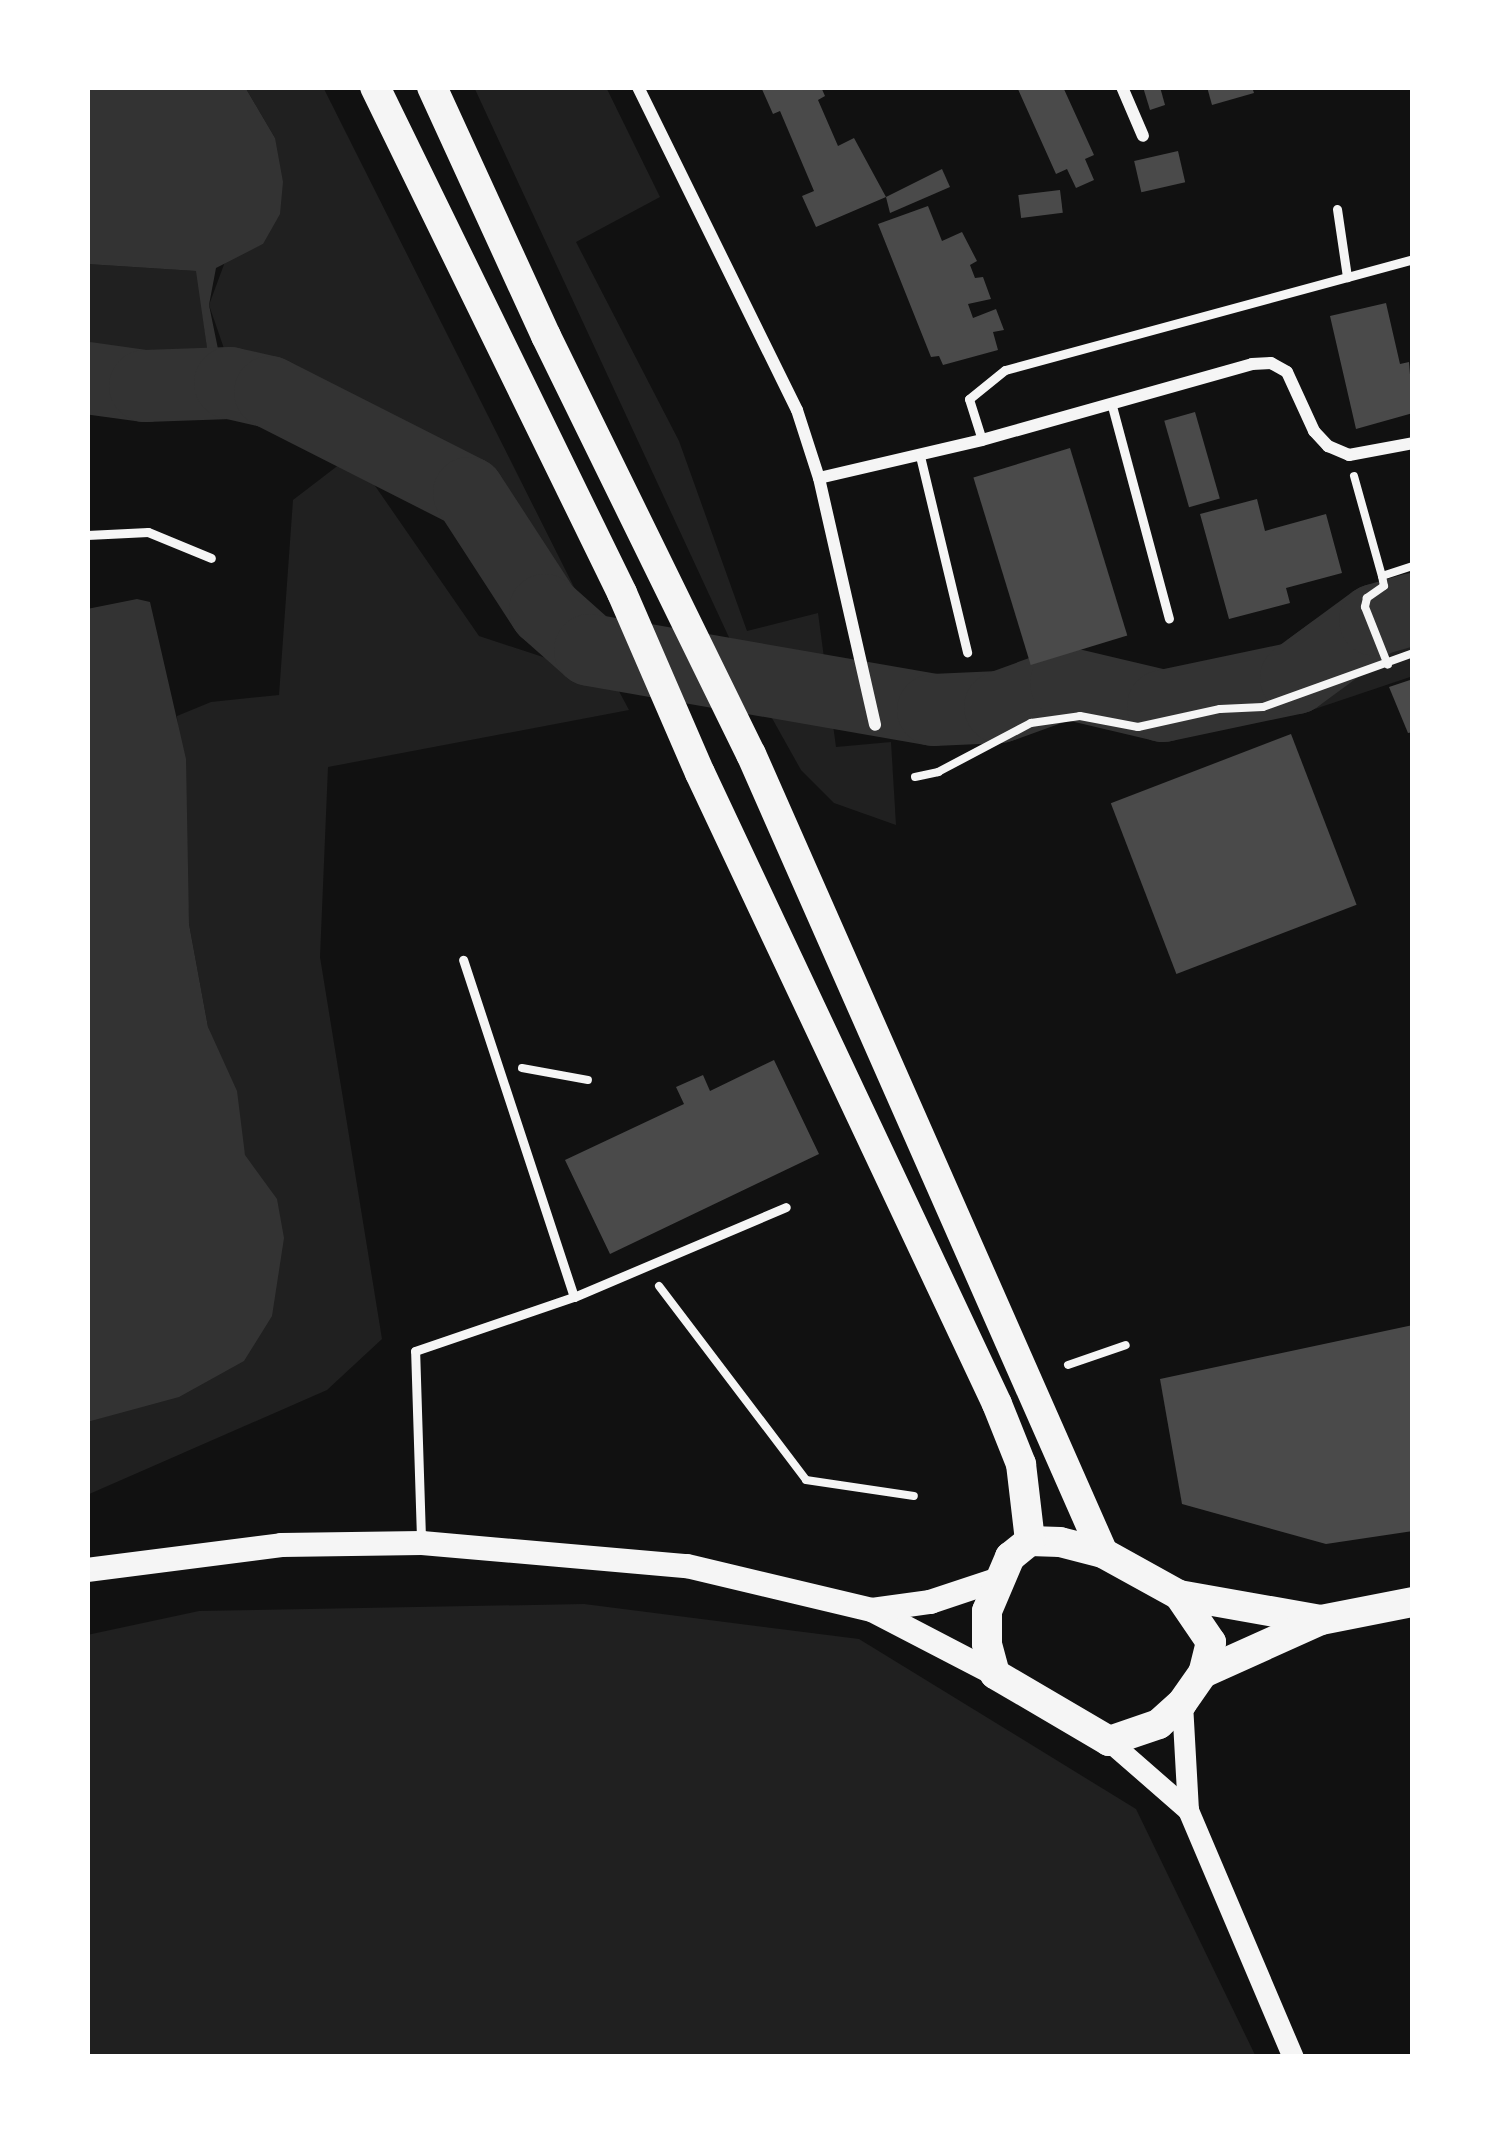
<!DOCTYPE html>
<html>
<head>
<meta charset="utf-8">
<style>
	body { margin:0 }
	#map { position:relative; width:1500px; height:2144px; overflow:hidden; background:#111; font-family:"PT Sans",sans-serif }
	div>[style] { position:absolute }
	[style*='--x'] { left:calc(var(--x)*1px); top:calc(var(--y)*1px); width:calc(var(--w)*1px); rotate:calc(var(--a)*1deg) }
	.green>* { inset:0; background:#202020 }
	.water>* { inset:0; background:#333 }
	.river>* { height:72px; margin:-36px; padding:0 36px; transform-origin:36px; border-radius:36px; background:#333 }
	.building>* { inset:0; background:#4a4a4a; transform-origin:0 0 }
	.path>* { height:8px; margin:-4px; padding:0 4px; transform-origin:4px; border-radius:4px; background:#f5f5f5 }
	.service>* { height:9px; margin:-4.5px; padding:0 4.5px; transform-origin:4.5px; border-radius:4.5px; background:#f5f5f5 }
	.minor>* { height:12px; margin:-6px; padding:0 6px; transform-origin:6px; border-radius:6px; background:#f5f5f5 }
	.tertiary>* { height:21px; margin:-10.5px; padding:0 10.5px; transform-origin:10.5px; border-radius:10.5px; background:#f5f5f5 }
	.secondary>* { height:24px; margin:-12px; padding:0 12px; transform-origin:12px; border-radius:12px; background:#f5f5f5 }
	.primary>* { height:30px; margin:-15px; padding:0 15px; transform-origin:15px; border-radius:15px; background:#f5f5f5 }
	span { translate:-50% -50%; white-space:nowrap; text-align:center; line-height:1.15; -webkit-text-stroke:9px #fff; paint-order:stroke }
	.frame { position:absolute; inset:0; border:90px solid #fff; pointer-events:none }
</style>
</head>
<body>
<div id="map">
	<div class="green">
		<i style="clip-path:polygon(245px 87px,323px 87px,580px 599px,469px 457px,326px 403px,306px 380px,278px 366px,229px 363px,209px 305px,226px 259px,263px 244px,275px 138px)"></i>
		<i style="clip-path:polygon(474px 87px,606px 87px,660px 197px,576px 242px,679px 441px,747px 631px,818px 613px,836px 747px,891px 742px,896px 825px,834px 803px,801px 770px,739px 659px)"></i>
		<i style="clip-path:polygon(87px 264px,197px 271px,210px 370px,119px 373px,87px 360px)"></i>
		<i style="clip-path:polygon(353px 454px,479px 636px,613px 680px,629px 710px,328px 767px,320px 957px,382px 1339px,327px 1390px,87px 1495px,87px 1419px,245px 1155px,208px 1027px,189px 924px,177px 716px,211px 702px,279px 695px,293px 500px)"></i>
		<i style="clip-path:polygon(1413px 587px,1413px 676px,1303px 713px,1287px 640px,1313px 621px)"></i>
		<i style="clip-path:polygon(584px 1604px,859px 1639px,1136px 1809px,1256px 2057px,87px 2057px,87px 1635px,199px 1611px)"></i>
	</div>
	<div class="water">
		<i style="clip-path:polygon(87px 87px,245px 87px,275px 138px,283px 182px,280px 214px,263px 244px,216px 268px,209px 305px,218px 349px,229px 363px,278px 366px,322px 394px,326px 403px,317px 431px,303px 419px,236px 400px,87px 396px,87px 360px,119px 373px,181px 376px,210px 369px,196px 271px,87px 264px)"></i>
		<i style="clip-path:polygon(137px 599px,150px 602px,186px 759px,189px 924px,208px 1027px,237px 1091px,245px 1155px,277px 1199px,284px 1238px,272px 1316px,244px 1361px,179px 1397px,87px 1422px,87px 609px)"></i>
	</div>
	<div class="river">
		<i style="--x:87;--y:378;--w:59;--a:7.9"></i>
		<i style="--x:145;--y:386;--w:85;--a:-2"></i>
		<i style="--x:230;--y:383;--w:41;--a:12.7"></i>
		<i style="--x:270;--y:392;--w:223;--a:26.9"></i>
		<i style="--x:469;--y:493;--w:140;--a:57"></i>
		<i style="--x:545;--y:610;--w:60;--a:41.6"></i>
		<i style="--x:590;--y:650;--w:348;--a:9.9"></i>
		<i style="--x:933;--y:710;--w:67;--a:-2.6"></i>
		<i style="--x:1000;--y:707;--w:70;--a:-20"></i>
		<i style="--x:1066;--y:683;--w:100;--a:13.3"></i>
		<i style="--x:1163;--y:706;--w:136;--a:-11.9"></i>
		<i style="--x:1296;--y:678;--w:98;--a:-36.3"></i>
		<i style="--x:1375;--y:620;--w:40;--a:-16"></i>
	</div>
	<div class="building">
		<i style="clip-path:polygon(761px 87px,821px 87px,825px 96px,818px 100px,838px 146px,854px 138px,886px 197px,816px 227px,802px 196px,814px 191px,780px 111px,773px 114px)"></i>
		<i style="clip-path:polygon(1017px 87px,1063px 87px,1094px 155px,1085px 159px,1094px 180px,1076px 188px,1067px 169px,1056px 174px)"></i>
		<i style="clip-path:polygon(1143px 87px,1160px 87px,1165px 105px,1150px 110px)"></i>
		<i style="clip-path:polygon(1207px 87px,1252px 87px,1254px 93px,1212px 105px)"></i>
		<i style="left:1178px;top:151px;width:32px;height:45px;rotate:77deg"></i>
		<i style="clip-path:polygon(942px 169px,950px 187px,890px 213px,886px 197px)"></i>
		<i style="left:1060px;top:190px;width:23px;height:42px;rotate:83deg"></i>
		<i style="clip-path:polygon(928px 206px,942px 241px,962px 232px,977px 261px,970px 265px,975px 278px,983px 277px,991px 299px,968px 304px,973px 318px,996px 309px,1004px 330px,993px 332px,998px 350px,943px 365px,939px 356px,931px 357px,878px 224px)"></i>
		<i style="clip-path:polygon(1386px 303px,1400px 364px,1409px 362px,1413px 413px,1356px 429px,1330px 316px)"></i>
		<i style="left:1195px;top:412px;width:90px;height:32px;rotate:74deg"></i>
		<i style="left:1070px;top:448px;width:196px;height:101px;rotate:73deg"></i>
		<i style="clip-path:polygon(1257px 499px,1265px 531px,1326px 514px,1342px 573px,1286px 588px,1290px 603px,1229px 619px,1200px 514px)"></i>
		<i style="clip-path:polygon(1413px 679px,1413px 732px,1408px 733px,1389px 687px)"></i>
		<i style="left:1291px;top:734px;width:183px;height:193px;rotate:69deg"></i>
		<i style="clip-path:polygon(774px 1060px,819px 1154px,610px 1254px,565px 1160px,684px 1104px,676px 1087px,703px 1075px,710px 1091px)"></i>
		<i style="clip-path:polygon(1413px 1325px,1413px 1531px,1326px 1544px,1182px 1504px,1160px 1379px)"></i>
	</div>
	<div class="path">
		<i style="--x:1354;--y:476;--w:104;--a:74.4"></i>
		<i style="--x:1382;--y:576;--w:33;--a:-18"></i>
		<i style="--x:1382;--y:576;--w:10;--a:79"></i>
		<i style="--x:1384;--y:586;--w:21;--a:145"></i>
		<i style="--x:1367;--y:598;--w:9;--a:103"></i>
		<i style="--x:1365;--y:607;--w:62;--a:68.4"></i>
		<i style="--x:915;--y:777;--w:24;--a:-12"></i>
		<i style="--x:938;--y:772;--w:105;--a:-27.8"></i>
		<i style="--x:1031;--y:723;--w:49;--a:-8.1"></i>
		<i style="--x:1080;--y:716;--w:59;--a:10.7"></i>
		<i style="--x:1138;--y:727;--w:84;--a:-12.4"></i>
		<i style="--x:1220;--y:709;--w:43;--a:-2.7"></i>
		<i style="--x:1263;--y:707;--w:159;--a:-19.8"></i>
		<i style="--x:522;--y:1068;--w:67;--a:10.3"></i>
		<i style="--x:659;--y:1286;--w:243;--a:52.8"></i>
		<i style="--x:806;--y:1480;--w:109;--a:8.4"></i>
		<i style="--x:1068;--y:1365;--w:61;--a:-19"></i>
	</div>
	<div class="service">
		<i style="--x:1337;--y:209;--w:69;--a:81.6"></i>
		<i style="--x:1112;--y:406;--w:220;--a:75"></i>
		<i style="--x:982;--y:440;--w:43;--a:-107.6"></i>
		<i style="--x:969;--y:399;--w:46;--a:-38.9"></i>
		<i style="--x:1005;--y:370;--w:423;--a:-15.2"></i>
		<i style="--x:920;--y:456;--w:202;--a:76.5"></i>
		<i style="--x:87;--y:535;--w:61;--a:-2.8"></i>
		<i style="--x:148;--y:532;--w:68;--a:22.4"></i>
		<i style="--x:574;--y:1297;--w:230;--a:-23"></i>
		<i style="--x:421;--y:1538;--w:187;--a:-91.8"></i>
		<i style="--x:415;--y:1351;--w:168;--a:-18.8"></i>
		<i style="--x:574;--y:1297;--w:355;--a:-108.2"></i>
	</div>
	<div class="minor">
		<i style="--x:638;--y:87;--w:360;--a:63.8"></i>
		<i style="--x:797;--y:410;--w:71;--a:72.1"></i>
		<i style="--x:819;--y:478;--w:253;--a:77.2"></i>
		<i style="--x:1122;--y:87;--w:53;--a:66.8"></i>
		<i style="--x:819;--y:478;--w:167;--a:-13.1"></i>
		<i style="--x:982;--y:440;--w:280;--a:-15.7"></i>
		<i style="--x:1252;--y:364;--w:19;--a:-3"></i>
		<i style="--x:1271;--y:363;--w:18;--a:29"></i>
		<i style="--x:1287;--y:372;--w:65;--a:65.4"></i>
		<i style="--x:1314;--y:431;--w:21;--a:47"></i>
		<i style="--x:1328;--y:446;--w:23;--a:23"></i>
		<i style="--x:1349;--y:455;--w:65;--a:-10.6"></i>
	</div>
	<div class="tertiary">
		<i style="--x:1182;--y:1703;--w:107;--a:86.8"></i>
		<i style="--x:1188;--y:1810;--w:268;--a:67"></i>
		<i style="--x:1109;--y:1741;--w:105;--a:41.1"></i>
	</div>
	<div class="secondary">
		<i style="--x:87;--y:1570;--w:196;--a:-7.3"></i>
		<i style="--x:281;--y:1545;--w:141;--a:-0.8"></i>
		<i style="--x:422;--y:1543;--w:266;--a:5"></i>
		<i style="--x:687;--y:1566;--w:190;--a:13.4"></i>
		<i style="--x:872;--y:1610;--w:139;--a:27.5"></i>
		<i style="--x:872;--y:1610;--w:59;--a:-7.9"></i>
		<i style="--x:930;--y:1602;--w:70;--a:-18.4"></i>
	</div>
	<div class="primary">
		<i style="--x:375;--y:87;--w:563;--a:63.98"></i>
		<i style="--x:622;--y:593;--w:196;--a:66.6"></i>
		<i style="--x:700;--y:773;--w:697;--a:64.79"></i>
		<i style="--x:997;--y:1404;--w:65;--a:68.2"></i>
		<i style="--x:1021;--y:1464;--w:78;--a:83.3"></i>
		<i style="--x:432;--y:87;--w:274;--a:65.4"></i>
		<i style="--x:546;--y:336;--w:466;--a:63.9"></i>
		<i style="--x:751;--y:754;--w:873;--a:66.22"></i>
		<i style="--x:1030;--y:1541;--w:30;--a:2"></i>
		<i style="--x:1060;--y:1542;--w:44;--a:14.3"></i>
		<i style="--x:1103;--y:1553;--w:87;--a:28.9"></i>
		<i style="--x:1179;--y:1595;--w:57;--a:55.8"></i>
		<i style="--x:1211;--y:1642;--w:32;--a:104"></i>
		<i style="--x:1203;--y:1673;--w:37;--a:125"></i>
		<i style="--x:1182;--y:1703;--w:31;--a:138"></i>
		<i style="--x:1159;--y:1724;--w:53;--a:161.2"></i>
		<i style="--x:1109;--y:1741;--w:132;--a:-149.6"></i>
		<i style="--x:995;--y:1674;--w:31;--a:-105"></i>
		<i style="--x:987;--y:1644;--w:33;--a:-90"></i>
		<i style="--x:987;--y:1611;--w:59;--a:-66.9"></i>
		<i style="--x:1010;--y:1557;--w:26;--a:-39"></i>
		<i style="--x:1179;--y:1595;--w:144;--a:10"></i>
		<i style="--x:1203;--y:1673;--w:129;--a:-24.2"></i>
		<i style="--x:1321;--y:1620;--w:94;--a:-11.1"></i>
	</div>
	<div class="frame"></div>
</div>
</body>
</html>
